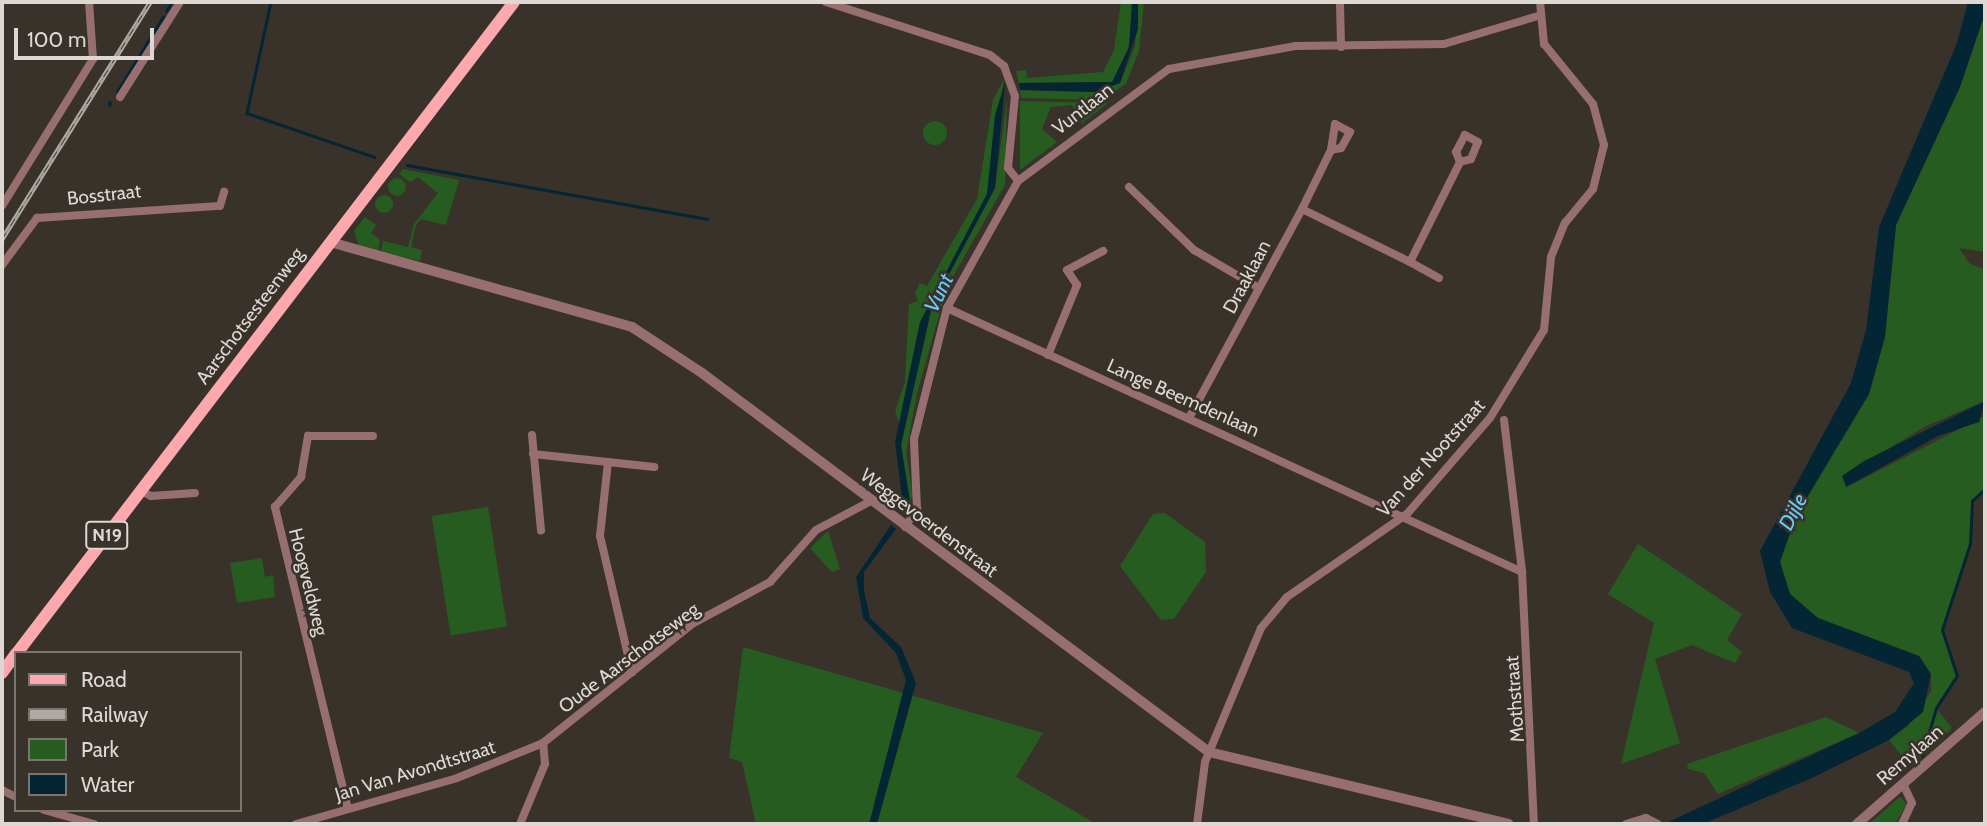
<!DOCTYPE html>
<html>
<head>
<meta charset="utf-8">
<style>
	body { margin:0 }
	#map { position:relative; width:1987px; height:826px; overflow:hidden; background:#39322b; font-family:Cabin,sans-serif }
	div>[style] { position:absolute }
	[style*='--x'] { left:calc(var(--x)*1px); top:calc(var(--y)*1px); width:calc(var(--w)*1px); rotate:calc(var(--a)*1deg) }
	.green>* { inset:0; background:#275c21; transform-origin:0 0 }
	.round { border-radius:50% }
	.water>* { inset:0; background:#042634 }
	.stream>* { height:2.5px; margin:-1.25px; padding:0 1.25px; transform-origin:1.25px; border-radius:1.25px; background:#042634 }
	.minor>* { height:8px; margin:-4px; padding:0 4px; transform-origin:4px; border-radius:4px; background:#986f71 }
	.tertiary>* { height:10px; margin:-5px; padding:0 5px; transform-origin:5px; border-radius:5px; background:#986f71 }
	.primary>* { height:12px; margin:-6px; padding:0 6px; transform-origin:6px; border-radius:6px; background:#fca8ad }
	.rail>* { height:5px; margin-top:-2.5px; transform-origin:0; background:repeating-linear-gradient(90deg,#39322b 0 8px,#afa9a4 0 16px); box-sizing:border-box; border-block:2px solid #afa9a4 }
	span { translate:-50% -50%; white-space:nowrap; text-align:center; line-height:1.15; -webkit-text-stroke:5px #39322b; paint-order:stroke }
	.shield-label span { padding:2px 5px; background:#39322b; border:2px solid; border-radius:5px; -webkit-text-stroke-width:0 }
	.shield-label { font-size:18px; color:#ddd8d4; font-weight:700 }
	.street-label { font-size:19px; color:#ddd8d4 }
	.water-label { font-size:21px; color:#68cdfe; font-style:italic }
	.frame { position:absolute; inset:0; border:4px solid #ddd8d4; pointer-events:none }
	.legend { position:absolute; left:14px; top:651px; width:228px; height:161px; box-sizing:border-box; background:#39322b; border:2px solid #7b746f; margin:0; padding:9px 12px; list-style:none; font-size:21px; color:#ddd8d4 }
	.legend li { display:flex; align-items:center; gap:14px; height:35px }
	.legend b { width:35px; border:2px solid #7b746f }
	.scale { position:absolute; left:14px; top:28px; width:140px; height:32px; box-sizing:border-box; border:4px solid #ddd8d4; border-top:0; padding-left:9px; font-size:21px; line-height:24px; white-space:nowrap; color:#ddd8d4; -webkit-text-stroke:5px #39322b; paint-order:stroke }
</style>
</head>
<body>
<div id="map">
	<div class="green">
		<i style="clip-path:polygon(1121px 2px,1132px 2px,1131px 33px,1124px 68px,1112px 82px,1019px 83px,1016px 71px,1026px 70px,1027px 78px,1103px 72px,1114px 50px)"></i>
		<i style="clip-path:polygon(1138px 2px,1144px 2px,1139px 51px,1126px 84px,1102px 100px,1021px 98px,1020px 90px,1094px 92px,1120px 83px,1135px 46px)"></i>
		<i style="clip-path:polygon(1985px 13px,1985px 252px,1959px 248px,1969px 263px,1985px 270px,1985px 401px,1926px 426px,1843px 476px,1847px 487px,1985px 416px,1985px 489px,1972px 501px,1970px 544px,1942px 630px,1957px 676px,1936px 708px,1952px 728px,1910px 766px,1889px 740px,1908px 726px,1931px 691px,1931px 674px,1919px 656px,1818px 618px,1790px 594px,1780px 562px,1796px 515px,1869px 394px,1885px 337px,1896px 225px,1960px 87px)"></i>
		<i style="clip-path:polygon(1004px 79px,987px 194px,920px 322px,900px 424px,895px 411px,905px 382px,909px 304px,918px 301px,915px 293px,920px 283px,927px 286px,977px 199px,993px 100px)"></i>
		<i style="clip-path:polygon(1007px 98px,1005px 185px,947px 287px,917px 393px,906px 453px,913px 495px,909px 505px,901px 445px,932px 306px,995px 188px)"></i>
		<i style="clip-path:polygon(1020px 101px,1106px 103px,1107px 104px,1082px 123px,1072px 105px,1051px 107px,1042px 129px,1057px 142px,1020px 170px)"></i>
		<i class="round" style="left:923px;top:121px;width:24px;height:24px"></i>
		<i style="clip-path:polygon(403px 169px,459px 180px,446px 225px,421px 219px,416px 225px,411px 247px,422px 250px,420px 261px,381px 252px,383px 241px,408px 247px,414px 224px,438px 193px,418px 177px,410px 182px,399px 174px)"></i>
		<i class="round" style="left:388px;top:178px;width:18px;height:18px"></i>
		<i class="round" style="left:375px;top:195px;width:18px;height:18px"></i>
		<i style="clip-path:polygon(365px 217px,376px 225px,371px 233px,380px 240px,378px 251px,359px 246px,354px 231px)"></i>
		<i style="left:488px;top:507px;width:121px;height:57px;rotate:81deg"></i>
		<i style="clip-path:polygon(1165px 513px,1205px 542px,1206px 572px,1174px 619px,1161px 620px,1120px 566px,1153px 514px)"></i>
		<i style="clip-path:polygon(828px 531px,840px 569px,832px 572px,810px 548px)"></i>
		<i style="clip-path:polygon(1638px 544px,1742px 614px,1727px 640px,1742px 652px,1735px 663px,1692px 645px,1655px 659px,1680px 743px,1621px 764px,1654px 623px,1608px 594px)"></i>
		<i style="clip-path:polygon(262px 558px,265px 577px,273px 575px,275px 597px,237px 603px,230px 563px)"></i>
		<i style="clip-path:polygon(743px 647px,1043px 733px,1016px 777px,1096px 824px,756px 824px,742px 762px,729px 758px)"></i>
		<i style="clip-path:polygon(1826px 717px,1859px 733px,1718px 794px,1704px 773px,1688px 769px,1687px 764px)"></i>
		<i style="clip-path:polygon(1900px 797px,1907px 804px,1895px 824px,1869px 824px)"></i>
	</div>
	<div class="water">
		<i style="clip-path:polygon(1132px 2px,1138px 2px,1138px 29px,1120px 83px,1094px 92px,1020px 90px,1019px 83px,1112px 82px,1129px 47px)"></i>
		<i style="clip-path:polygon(1968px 2px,1985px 2px,1985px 13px,1960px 87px,1896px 225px,1885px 337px,1869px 394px,1796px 516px,1780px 562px,1790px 594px,1818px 618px,1919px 656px,1931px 674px,1923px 712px,1889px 740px,1812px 778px,1703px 824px,1664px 824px,1859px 733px,1895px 712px,1914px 683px,1909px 672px,1792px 628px,1770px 592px,1760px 551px,1851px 383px,1866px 330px,1879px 227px,1957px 43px)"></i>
		<i style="clip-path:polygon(1005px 83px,995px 188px,932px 306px,901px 445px,910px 501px,903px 505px,895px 442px,920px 322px,987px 194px,995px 115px)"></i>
		<i style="clip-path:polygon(1985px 401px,1979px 422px,1938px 436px,1846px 487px,1842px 476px,1864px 461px)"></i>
		<i style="clip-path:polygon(891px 525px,896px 529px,864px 572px,864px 590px,870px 618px,901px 647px,916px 683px,877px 824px,869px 824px,906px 680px,896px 653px,863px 618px,856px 577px)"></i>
	</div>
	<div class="stream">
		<i style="--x:271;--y:2;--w:114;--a:102.2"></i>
		<i style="--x:247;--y:113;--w:135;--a:19"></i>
		<i style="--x:166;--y:11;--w:11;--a:-56"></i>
		<i style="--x:117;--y:92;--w:88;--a:-58.5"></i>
		<i style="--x:110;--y:102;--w:3;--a:90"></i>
		<i style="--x:407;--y:165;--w:305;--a:10.2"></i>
		<i style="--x:1922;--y:756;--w:50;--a:-73.7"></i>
		<i style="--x:1936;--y:708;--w:38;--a:-57"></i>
		<i style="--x:1957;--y:676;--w:48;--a:-108.1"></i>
		<i style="--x:1942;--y:630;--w:90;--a:-72"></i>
		<i style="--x:1970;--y:544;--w:43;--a:-87.3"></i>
		<i style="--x:1972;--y:501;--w:18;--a:-43"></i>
	</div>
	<div class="minor">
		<i style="--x:826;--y:2;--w:172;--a:17.9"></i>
		<i style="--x:990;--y:55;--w:18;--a:38"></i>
		<i style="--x:1004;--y:66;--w:32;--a:70"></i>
		<i style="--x:1015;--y:96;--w:72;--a:95.6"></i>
		<i style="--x:1008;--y:168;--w:16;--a:52"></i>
		<i style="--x:1340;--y:2;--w:45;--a:88.7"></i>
		<i style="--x:120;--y:97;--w:112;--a:-57.7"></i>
		<i style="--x:1129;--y:187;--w:91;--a:44.1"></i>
		<i style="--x:1194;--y:250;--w:75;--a:30.3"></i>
		<i style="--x:2;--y:206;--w:173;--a:-58.2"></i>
		<i style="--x:93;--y:59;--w:57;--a:-94"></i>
		<i style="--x:1302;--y:209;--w:120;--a:26.1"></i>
		<i style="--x:1410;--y:262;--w:112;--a:-63.4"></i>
		<i style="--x:1460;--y:162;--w:11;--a:-15"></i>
		<i style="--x:1471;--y:159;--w:18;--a:-68"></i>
		<i style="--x:1478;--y:142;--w:15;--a:-152"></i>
		<i style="--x:1465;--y:135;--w:19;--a:118"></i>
		<i style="--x:1456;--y:152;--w:11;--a:68"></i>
		<i style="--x:1410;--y:262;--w:33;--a:29"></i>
		<i style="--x:2;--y:265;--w:59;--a:-53.3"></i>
		<i style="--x:37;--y:218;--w:183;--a:-3.8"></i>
		<i style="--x:220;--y:206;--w:15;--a:-74"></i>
		<i style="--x:947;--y:308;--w:633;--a:24.66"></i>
		<i style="--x:1522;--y:572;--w:252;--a:87.3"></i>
		<i style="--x:1048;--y:355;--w:76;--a:-67.5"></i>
		<i style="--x:1077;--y:285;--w:18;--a:-124"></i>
		<i style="--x:1067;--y:270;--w:41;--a:-27.8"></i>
		<i style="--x:1189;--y:418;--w:238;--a:-61.6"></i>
		<i style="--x:1302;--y:209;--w:66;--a:-63.8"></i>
		<i style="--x:1331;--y:150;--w:26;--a:-81"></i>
		<i style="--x:1335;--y:124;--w:17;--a:28"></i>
		<i style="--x:1350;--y:132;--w:18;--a:119"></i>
		<i style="--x:1341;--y:148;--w:10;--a:169"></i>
		<i style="--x:1504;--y:420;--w:153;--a:83.2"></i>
		<i style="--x:532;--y:435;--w:96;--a:84.6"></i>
		<i style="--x:533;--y:454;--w:122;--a:6.1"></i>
		<i style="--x:608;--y:462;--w:74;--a:96.2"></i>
		<i style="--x:600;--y:536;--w:140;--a:76.8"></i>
		<i style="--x:141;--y:491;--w:11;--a:27"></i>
		<i style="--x:151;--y:496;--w:44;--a:-3.9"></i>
		<i style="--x:905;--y:527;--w:22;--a:-56"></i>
		<i style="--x:917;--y:509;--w:70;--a:-92.5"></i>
		<i style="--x:914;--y:439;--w:135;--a:-75.9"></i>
		<i style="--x:947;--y:308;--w:145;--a:-60.8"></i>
		<i style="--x:1018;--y:181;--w:188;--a:-36.6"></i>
		<i style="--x:1169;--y:69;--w:128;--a:-10.3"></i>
		<i style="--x:1295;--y:46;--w:149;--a:-0.8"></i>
		<i style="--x:1444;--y:44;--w:98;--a:-16.6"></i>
		<i style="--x:2;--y:790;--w:16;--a:27"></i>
		<i style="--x:348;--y:809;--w:311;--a:-103.6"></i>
		<i style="--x:275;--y:507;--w:40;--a:-49"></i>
		<i style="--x:301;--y:477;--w:42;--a:-80.3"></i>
		<i style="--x:308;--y:436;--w:65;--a:0"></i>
		<i style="--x:44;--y:810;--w:52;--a:15.6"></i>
		<i style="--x:296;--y:824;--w:167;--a:-15.9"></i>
		<i style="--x:457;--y:778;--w:93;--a:-22.1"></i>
		<i style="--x:520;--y:824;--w:65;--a:-67.4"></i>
		<i style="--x:545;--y:764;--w:21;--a:-95"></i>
		<i style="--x:543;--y:743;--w:191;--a:-38.6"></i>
		<i style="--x:692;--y:624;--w:89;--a:-28.3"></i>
		<i style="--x:770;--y:582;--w:69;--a:-48.5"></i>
		<i style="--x:816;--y:530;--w:62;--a:-27.8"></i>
		<i style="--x:1197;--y:824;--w:63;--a:-82.6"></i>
		<i style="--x:1205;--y:762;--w:145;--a:-67.3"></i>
		<i style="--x:1261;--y:628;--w:40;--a:-50"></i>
		<i style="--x:1287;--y:597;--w:146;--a:-34.7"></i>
		<i style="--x:1407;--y:514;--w:127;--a:-49.2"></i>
		<i style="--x:1490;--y:418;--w:103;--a:-58.5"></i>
		<i style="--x:1544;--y:330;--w:73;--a:-84.5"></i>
		<i style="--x:1551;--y:257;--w:37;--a:-68"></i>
		<i style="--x:1565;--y:223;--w:44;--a:-50.5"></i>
		<i style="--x:1593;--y:189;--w:45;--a:-76"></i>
		<i style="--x:1604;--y:145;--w:42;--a:-105"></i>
		<i style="--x:1593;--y:104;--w:77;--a:-129.2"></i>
		<i style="--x:1544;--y:44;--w:42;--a:-95.4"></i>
		<i style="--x:1626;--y:824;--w:21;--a:-17"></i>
		<i style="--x:1646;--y:818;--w:13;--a:27"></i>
		<i style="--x:1902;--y:824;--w:23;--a:-65"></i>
		<i style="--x:1912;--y:803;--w:21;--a:-115"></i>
	</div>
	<div class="tertiary">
		<i style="--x:330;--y:242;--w:314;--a:15.7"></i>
		<i style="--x:632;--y:327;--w:84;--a:33.3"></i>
		<i style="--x:702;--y:373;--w:633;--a:36.78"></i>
		<i style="--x:1209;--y:752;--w:308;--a:13.5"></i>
		<i style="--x:1857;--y:824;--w:170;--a:-41.2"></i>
	</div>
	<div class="primary">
		<i style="--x:17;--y:653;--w:819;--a:-52.64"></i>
		<i style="--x:2;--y:673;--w:24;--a:-54"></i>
	</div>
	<div class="rail">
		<i style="--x:2;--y:239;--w:279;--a:-58"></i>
	</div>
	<div class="shield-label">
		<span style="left:107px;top:535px">N19</span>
	</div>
	<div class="street-label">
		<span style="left:1083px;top:109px;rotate:-38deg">Vuntlaan</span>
		<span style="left:104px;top:195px;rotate:-6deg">Bosstraat</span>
		<span style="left:1247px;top:277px;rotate:-62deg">Draaklaan</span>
		<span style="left:250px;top:316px;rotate:-53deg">Aarschotsesteenweg</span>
		<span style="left:1183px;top:398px;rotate:24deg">Lange Beemdenlaan</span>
		<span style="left:1431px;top:458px;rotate:-48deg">Van der Nootstraat</span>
		<span style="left:929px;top:523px;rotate:37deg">Weggevoerdenstraat</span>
		<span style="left:308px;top:582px;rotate:76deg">Hoogveldweg</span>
		<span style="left:629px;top:658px;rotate:-37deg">Oude Aarschotseweg</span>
		<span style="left:1515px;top:699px;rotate:-94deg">Mothstraat</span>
		<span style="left:1910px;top:755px;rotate:-41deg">Remylaan</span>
		<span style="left:415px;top:771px;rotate:-17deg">Jan Van Avondtstraat</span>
	</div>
	<div class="water-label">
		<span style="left:939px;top:293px;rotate:-64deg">Vunt</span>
		<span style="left:1793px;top:512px;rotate:-63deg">Dijle</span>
	</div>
	<div class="frame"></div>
	<ul class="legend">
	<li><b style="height:9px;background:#fca8ad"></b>Road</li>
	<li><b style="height:9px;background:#afa9a4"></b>Railway</li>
	<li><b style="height:19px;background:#275c21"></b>Park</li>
	<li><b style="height:19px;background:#042634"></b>Water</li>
	</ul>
	<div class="scale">100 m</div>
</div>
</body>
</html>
